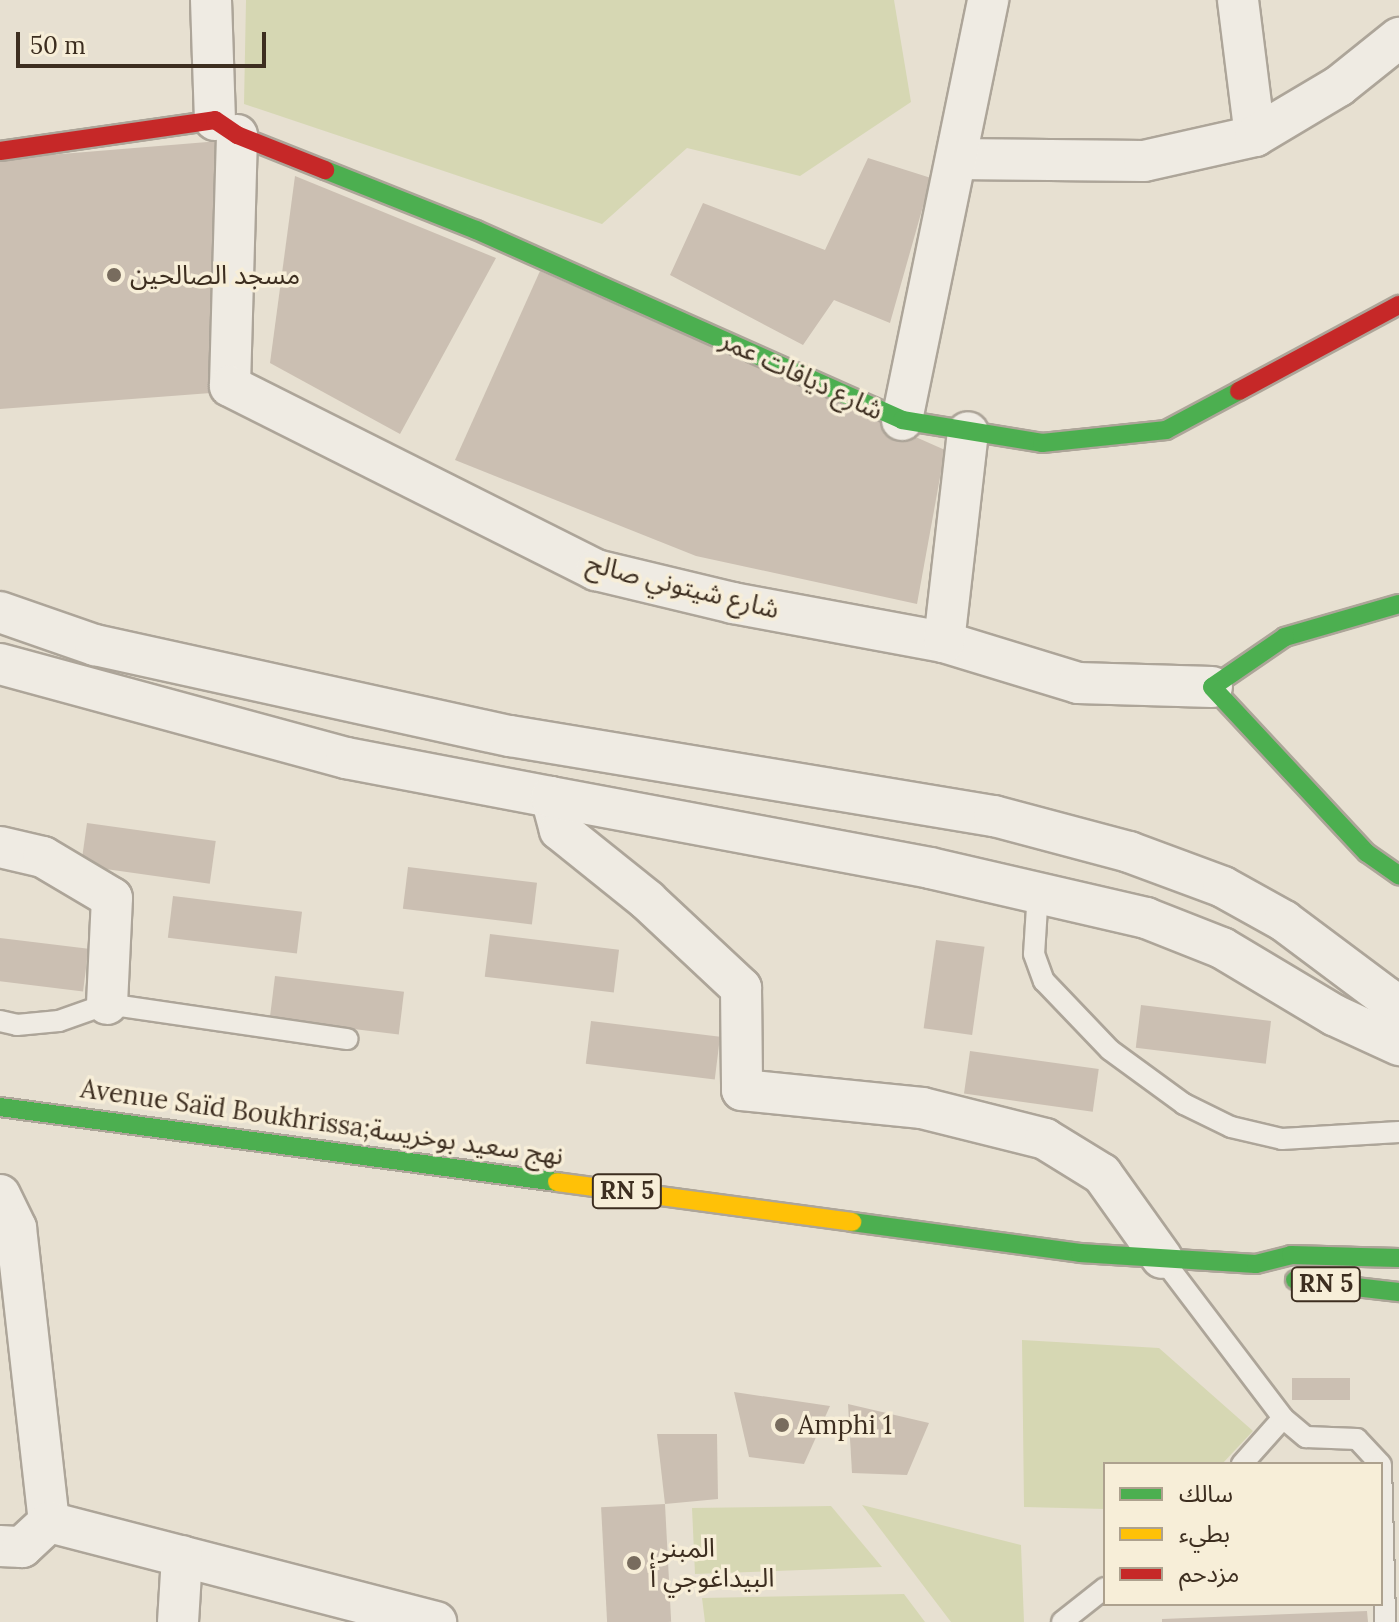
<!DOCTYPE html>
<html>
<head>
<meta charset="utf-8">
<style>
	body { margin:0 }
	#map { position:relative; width:1399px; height:1622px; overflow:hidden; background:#e7e0d1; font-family:Lora,"Noto Sans Arabic",serif }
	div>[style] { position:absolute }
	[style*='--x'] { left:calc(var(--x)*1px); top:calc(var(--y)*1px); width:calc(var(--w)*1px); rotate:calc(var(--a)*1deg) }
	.green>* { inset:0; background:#d6d7b3 }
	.building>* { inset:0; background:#cbbfb2; transform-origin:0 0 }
	.roads { filter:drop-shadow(2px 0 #ada599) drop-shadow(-2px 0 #ada599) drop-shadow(0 2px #ada599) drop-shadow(0 -2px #ada599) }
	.lane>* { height:20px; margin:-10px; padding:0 10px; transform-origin:10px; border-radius:10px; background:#efebe3 }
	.street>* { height:40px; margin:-20px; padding:0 20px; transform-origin:20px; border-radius:20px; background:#efebe3 }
	.fast>* { height:18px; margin:-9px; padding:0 9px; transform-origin:9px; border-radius:9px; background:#4caf50 }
	.slow>* { height:18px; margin:-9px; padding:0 9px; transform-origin:9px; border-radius:9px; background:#ffc107 }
	.jam>* { height:18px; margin:-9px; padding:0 9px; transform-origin:9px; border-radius:9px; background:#c62828 }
	.dots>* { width:22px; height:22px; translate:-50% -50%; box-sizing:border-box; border:4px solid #f7eed8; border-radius:50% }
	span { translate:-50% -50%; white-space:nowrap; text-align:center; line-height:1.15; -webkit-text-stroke:7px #f7eed8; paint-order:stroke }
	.shield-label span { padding:2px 6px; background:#f7eed8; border:2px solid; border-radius:6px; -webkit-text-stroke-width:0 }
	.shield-label { font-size:24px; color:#3d2e20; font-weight:700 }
	.poi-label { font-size:26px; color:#3d2e20 }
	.left { translate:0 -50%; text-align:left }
	.street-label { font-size:26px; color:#3d2e20 }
	.legend { position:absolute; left:1103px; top:1462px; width:280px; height:144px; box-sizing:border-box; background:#f7eed8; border:2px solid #ada18e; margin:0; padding:10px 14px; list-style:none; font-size:24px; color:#3d2e20 }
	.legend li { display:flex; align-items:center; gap:16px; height:40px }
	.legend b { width:40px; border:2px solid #ada18e }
	.scale { position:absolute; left:16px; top:32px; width:250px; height:36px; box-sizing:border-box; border:4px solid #3d2e20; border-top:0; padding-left:10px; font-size:24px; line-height:28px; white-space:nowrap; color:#3d2e20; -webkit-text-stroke:6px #f7eed8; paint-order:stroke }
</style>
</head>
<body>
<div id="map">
	<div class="green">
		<i style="clip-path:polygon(246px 0,894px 0,911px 102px,800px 176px,687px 148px,602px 224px,244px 104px)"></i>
		<i style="clip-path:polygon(1022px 1340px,1159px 1348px,1253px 1431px,1222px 1464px,1105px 1464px,1105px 1509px,1024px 1507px)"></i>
		<i style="clip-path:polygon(862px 1505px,1021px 1545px,1024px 1622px,951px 1622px)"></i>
		<i style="clip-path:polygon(831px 1506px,882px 1567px,695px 1574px,692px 1508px)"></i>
		<i style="clip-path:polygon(904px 1594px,925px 1622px,705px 1622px,702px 1598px)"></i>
	</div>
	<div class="building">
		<i style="clip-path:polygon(232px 140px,224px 392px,0 409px,0 159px)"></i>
		<i style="clip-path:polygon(868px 158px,931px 178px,890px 323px,834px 300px,803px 345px,670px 275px,703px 203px,825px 250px)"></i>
		<i style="clip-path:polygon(295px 176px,496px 258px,400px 434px,270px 363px)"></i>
		<i style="clip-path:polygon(540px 271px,945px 450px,917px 604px,696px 556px,455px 460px)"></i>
		<i style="left:87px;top:823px;width:130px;height:43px;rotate:8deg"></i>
		<i style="left:408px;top:867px;width:130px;height:42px;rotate:7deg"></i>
		<i style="left:173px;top:896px;width:130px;height:42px;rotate:7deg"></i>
		<i style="left:490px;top:934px;width:130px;height:43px;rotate:7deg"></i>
		<i style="left:0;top:938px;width:89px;height:43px;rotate:7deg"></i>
		<i style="left:936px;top:940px;width:49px;height:89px;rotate:8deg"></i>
		<i style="left:275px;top:976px;width:130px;height:43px;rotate:7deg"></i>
		<i style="left:1141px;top:1005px;width:131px;height:43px;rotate:7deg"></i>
		<i style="left:591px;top:1021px;width:130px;height:43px;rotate:7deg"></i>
		<i style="left:970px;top:1051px;width:130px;height:43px;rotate:8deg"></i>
		<i style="left:1350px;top:1378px;width:22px;height:58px;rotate:90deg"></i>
		<i style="clip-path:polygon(734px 1392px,830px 1406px,804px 1464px,749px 1457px)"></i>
		<i style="clip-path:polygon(848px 1404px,929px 1423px,907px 1475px,852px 1473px)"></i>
		<i style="clip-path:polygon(657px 1434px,717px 1434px,718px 1499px,665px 1504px)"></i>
		<i style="left:665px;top:1504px;width:118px;height:64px;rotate:87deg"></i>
		<i style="clip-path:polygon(1367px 1611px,1368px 1622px,1162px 1622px,1162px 1619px)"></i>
	</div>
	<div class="roads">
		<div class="lane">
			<i style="--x:1038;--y:891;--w:63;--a:93.6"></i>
			<i style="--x:1034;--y:954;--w:29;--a:70"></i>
			<i style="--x:1044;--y:981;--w:95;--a:46.3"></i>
			<i style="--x:1110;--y:1050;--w:92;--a:36.1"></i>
			<i style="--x:1184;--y:1104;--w:52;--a:26.1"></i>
			<i style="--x:1231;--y:1127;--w:52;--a:13.2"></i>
			<i style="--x:1282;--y:1139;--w:117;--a:-3.4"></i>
			<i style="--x:0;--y:1021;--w:17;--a:13"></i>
			<i style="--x:17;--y:1025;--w:42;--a:-5.4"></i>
			<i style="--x:59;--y:1021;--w:51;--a:-19.5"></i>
			<i style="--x:107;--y:1004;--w:243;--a:8.3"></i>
			<i style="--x:1164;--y:1261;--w:197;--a:52.8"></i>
			<i style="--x:1283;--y:1418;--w:62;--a:131.7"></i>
			<i style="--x:1283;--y:1418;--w:30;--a:40"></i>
			<i style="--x:1306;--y:1437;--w:51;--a:2.2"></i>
			<i style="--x:1357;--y:1439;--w:34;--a:47"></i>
			<i style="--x:1381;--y:1465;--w:157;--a:88.5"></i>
			<i style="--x:1062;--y:1622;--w:55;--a:-38.3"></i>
		</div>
		<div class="street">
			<i style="--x:211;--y:0;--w:120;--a:88.1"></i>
			<i style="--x:1238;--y:0;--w:137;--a:82.9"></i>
			<i style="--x:237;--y:135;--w:251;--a:91.6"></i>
			<i style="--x:230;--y:386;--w:410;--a:26.7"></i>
			<i style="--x:596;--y:570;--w:141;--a:13.5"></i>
			<i style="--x:733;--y:603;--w:215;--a:10.5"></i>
			<i style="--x:944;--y:642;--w:140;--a:17"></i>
			<i style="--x:1078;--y:683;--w:134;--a:1.7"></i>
			<i style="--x:956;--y:159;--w:188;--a:0.6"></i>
			<i style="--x:1144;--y:161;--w:114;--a:-12.7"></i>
			<i style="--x:1255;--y:136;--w:98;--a:-30.8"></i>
			<i style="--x:1339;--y:86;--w:77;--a:-38.7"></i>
			<i style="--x:902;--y:420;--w:429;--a:-78.4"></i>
			<i style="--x:0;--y:612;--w:101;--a:19.2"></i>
			<i style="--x:95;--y:645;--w:425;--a:12.4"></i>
			<i style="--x:510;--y:736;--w:491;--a:9.4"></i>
			<i style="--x:994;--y:816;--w:140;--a:14.9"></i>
			<i style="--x:1129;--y:852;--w:100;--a:20.4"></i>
			<i style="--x:1223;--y:887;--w:70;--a:29.1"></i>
			<i style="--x:1284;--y:921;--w:129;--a:36.8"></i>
			<i style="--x:1387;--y:998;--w:22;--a:58"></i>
			<i style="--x:944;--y:642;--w:211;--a:-83.5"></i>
			<i style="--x:0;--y:664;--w:359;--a:15.2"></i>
			<i style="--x:346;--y:758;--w:209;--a:10.8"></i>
			<i style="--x:551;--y:797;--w:34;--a:75"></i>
			<i style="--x:560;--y:830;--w:112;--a:38.8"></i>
			<i style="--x:647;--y:900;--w:129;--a:43.1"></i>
			<i style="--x:741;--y:988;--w:102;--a:89.4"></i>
			<i style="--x:742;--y:1090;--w:181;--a:5.7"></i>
			<i style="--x:922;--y:1108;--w:127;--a:14.1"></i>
			<i style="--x:1045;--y:1139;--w:67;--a:31.6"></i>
			<i style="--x:1102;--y:1174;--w:103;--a:54.5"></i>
			<i style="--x:551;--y:797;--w:386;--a:10.6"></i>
			<i style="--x:930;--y:868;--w:222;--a:13"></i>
			<i style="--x:1146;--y:918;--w:82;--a:21.5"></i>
			<i style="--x:1222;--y:948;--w:131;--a:30.9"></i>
			<i style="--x:1334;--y:1015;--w:72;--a:24.8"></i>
			<i style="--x:0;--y:847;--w:44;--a:13.1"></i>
			<i style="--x:43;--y:857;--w:80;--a:30.7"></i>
			<i style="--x:112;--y:898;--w:106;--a:92.7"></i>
			<i style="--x:0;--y:1195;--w:37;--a:64"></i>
			<i style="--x:16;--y:1228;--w:296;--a:83.6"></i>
			<i style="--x:49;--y:1522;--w:400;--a:14.5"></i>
			<i style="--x:0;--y:1546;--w:22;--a:3"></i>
			<i style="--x:22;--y:1547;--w:37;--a:-43"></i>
			<i style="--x:178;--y:1622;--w:66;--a:-86.5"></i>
		</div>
		<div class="fast">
			<i style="--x:325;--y:170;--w:162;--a:21.7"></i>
			<i style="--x:476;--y:230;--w:466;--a:24"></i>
			<i style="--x:902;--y:420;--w:142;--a:9.3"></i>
			<i style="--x:1042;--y:443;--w:125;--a:-6"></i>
			<i style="--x:1166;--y:430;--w:83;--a:-28.1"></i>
			<i style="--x:1399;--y:604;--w:119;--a:163.9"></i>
			<i style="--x:1285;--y:637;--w:88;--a:145.6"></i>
			<i style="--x:1212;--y:687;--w:227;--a:47"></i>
			<i style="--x:1367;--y:853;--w:39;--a:35"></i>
			<i style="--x:0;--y:1107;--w:562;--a:7.67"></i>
			<i style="--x:852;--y:1222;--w:230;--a:7.7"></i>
			<i style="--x:1080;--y:1253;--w:176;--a:3.6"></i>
			<i style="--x:1256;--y:1264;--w:36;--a:-14"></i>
			<i style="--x:1291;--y:1255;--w:108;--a:1.6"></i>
			<i style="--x:1295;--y:1280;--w:105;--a:6.6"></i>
		</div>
		<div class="slow">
			<i style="--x:557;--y:1182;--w:298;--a:7.7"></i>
		</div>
		<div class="jam">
			<i style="--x:0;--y:151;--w:217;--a:-8.2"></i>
			<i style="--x:215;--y:120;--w:27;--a:34"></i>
			<i style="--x:237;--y:135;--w:95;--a:21.7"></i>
			<i style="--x:1239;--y:391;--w:182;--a:-28.3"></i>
		</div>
	</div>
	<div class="dots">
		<i style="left:114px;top:275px;background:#786c5e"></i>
		<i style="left:782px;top:1425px;background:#786c5e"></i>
		<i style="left:634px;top:1563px;background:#786c5e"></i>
	</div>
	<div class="shield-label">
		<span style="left:627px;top:1191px">RN 5</span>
		<span style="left:1326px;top:1284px">RN 5</span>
	</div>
	<div class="poi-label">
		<span class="left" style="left:130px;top:275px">مسجد الصالحين</span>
		<span class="left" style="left:798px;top:1425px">Amphi 1</span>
		<span class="left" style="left:650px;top:1563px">المبنى<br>البيداغوجي أ</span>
	</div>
	<div class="street-label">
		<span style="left:802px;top:375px;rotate:25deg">شارع ديافات عمر</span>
		<span style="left:683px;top:586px;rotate:14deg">شارع شيتوني صالح</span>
		<span style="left:322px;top:1122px;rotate:8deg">Avenue Saïd Boukhrissa;نهج سعيد بوخريسة</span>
	</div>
	<ul class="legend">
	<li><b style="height:10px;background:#4caf50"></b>سالك</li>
	<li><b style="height:10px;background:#ffc107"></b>بطيء</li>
	<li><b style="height:10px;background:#c62828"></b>مزدحم</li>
	</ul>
	<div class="scale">50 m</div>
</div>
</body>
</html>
